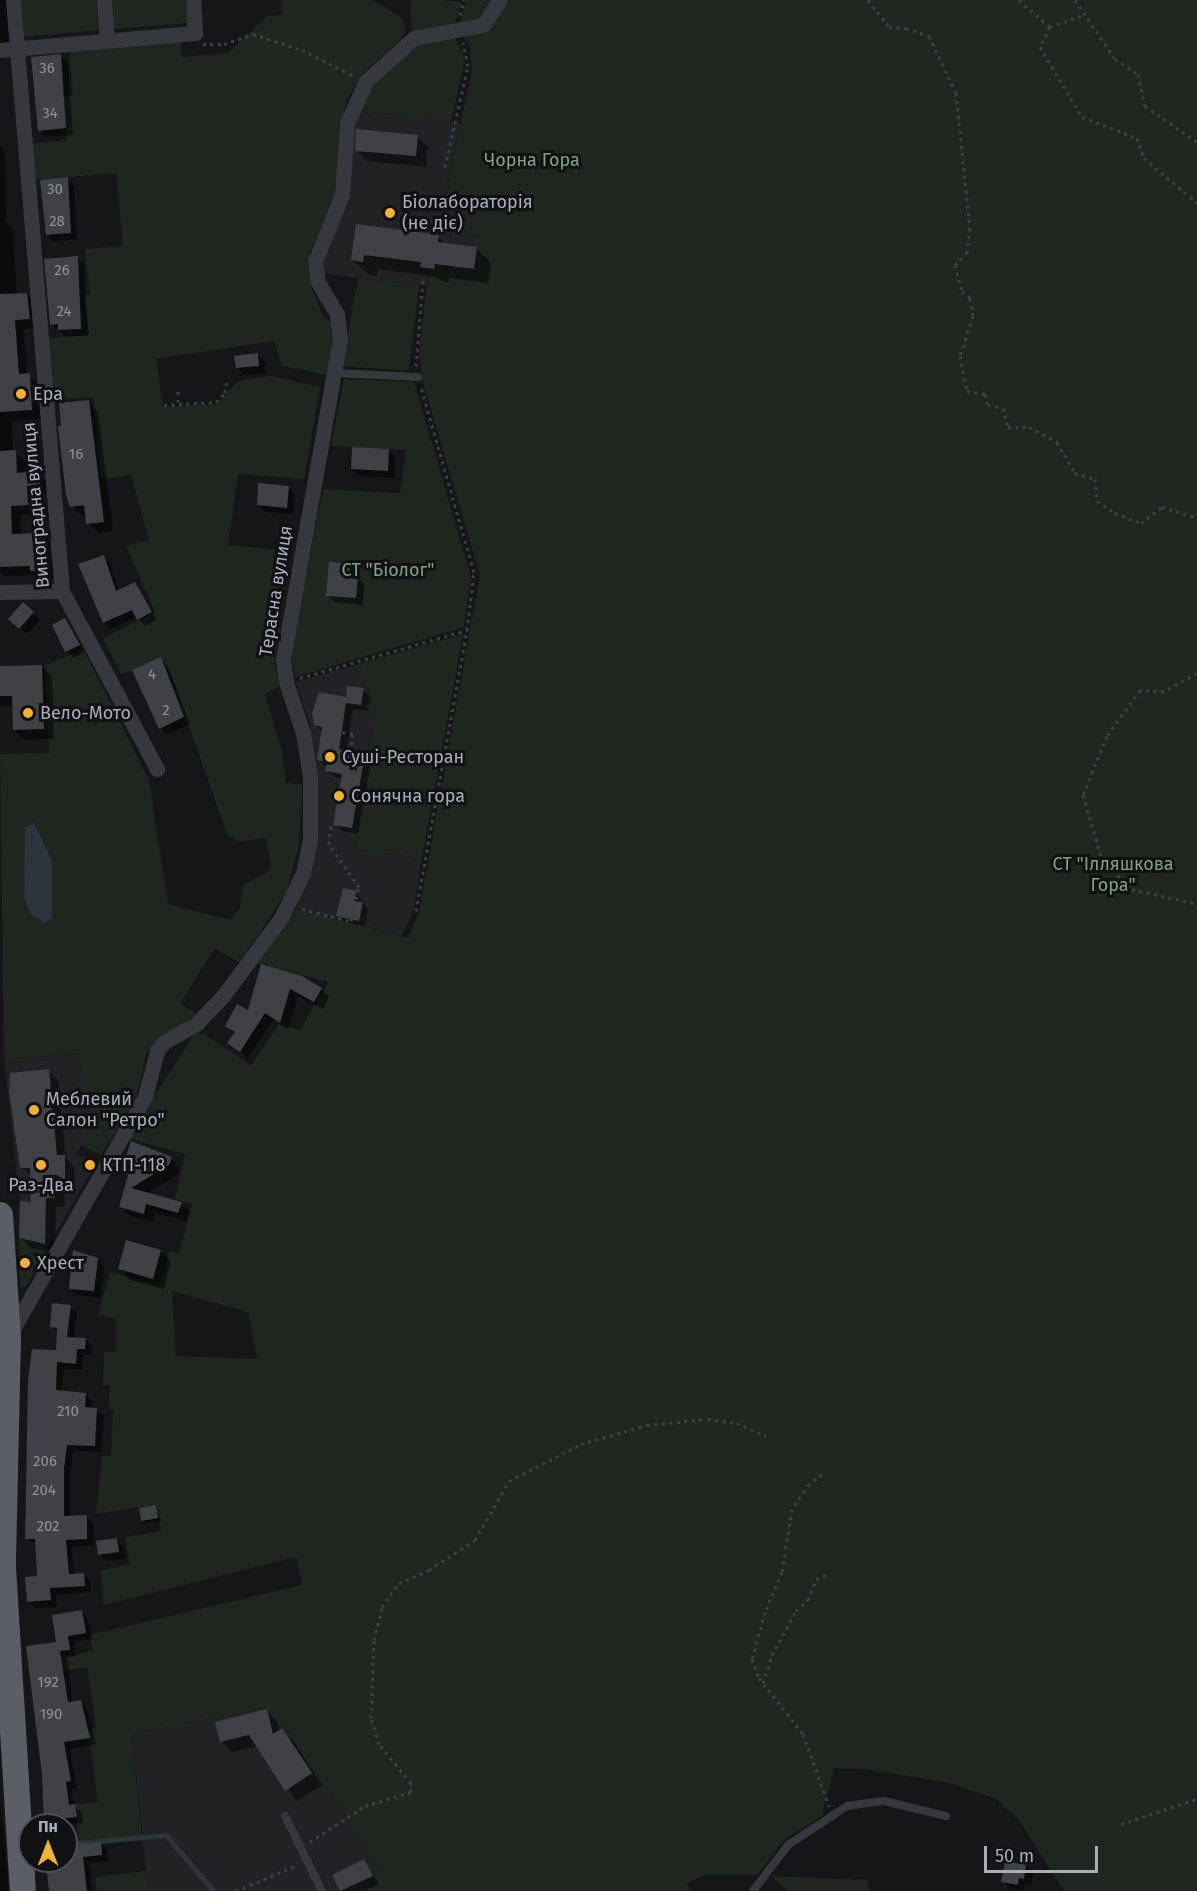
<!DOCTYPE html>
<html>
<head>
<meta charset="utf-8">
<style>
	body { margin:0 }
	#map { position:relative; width:1197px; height:1891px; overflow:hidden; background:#161618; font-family:"Fira Sans",sans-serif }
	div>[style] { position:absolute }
	.built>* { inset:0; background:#222225 }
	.green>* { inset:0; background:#1e261f }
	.water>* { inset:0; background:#2c353c }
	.shadow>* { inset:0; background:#0007 }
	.stream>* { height:4.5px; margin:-2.25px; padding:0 2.25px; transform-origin:2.25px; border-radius:2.25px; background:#2c353c }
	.building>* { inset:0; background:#404145 }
	.path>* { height:3px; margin-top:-1.5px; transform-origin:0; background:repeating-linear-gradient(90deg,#3d3f44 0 3px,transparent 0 7.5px) }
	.service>* { height:8px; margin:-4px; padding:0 4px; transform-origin:4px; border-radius:4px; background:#37383d }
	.minor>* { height:15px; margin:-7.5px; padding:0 7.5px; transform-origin:7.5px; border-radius:7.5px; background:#37383d }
	.trunk>* { height:26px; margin:-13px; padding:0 13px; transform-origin:13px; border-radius:13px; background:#5b5e65 }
	.dots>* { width:16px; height:16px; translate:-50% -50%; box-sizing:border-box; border:3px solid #111113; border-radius:50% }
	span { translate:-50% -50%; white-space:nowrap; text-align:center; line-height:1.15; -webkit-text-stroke:6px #111113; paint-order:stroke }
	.number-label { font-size:15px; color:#8e929b }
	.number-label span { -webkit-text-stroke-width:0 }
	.park-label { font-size:18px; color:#7fa381 }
	.poi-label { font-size:18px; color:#a8adb8 }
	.left { translate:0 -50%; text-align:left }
	.street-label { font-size:18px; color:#a8adb8 }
	.north { position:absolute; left:18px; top:1813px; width:60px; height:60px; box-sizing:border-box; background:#111113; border:2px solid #4d4f55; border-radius:50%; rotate:0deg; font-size:16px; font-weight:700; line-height:24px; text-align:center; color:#a8adb8 }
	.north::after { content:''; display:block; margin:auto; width:21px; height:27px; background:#f2b134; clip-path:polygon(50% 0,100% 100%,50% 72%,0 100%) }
	.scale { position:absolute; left:984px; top:1846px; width:114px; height:27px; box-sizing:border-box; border:3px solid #a8adb8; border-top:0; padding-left:8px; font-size:18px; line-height:21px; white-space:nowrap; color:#a8adb8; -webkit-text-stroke:4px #111113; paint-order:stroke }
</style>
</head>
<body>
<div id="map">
	<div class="built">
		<div style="clip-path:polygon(355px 110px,460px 123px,438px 229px,481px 235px,475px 280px,428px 274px,426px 286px,318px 273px)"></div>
		<div style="clip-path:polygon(359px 664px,375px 709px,353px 834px,356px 850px,422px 858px,413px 911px,402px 936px,296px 909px,313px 861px,318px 810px,310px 724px,296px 682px)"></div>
		<div style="clip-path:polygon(80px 1053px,90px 1129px,76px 1155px,89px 1158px,83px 1169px,90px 1173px,49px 1245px,19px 1238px,20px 1201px,4px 1060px)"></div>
		<div style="clip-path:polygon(267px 1708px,285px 1725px,386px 1875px,353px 1891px,148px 1891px,132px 1734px)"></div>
	</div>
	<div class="green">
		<div style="clip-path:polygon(21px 0,97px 0,99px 30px,24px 37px)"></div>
		<div style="clip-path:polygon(112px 0,186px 0,188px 23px,114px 29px)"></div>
		<div style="clip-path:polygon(281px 0,372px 0,401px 17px,405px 30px,399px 42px,364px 72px,347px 99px,340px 132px,337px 192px,310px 252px,311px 286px,322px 314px,335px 328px,327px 375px,282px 366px,274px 341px,156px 359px,163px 407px,217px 404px,238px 381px,271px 376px,320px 387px,304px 479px,238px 474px,228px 545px,291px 551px,275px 660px,279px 687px,265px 694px,282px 751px,286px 783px,302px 784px,299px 845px,287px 890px,258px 936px,239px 962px,215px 948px,180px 1003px,196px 1014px,147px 1052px,135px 1103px,101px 1155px,81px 1145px,90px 1129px,79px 1053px,4px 1060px,4px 1054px,0 754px,49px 753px,45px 665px,84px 650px,149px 780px,168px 904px,230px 920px,240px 908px,243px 885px,268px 872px,271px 865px,265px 837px,240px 842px,227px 834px,190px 729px,173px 692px,177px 690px,161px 657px,121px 675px,103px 638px,155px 612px,126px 546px,149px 540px,131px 475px,101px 479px,93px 397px,53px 400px,48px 338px,89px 335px,85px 295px,90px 294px,85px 249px,123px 246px,116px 173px,35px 180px,33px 143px,68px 140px,63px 97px,73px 96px,69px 50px,180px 40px,182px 57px,228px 53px,267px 16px,282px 15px)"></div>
		<div style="clip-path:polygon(440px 0,462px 2px,455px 24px,412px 33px,410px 0)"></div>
		<div style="clip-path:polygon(466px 0,496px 0,483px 19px,459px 25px)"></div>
		<div style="clip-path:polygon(evenodd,503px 0,1197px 0,1197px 1891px,1064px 1891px,1019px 1820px,996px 1799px,950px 1783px,864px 1769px,834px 1768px,822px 1816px,785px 1839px,757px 1875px,704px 1875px,687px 1884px,691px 1891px,353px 1891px,385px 1874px,285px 1725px,266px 1708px,132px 1734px,142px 1837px,79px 1844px,75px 1804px,98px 1802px,88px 1730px,96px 1728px,87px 1667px,63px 1671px,61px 1657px,93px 1651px,89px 1635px,302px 1585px,296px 1557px,104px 1605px,100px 1571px,130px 1564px,125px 1537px,161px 1531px,156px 1505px,96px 1514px,102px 1456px,111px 1456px,113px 1409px,109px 1409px,110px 1385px,103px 1385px,104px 1352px,116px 1352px,116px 1319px,98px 1314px,110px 1272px,160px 1286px,170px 1251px,179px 1253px,192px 1204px,175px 1199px,185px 1154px,128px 1138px,195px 1033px,204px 1034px,251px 1065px,279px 1024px,300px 1030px,328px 982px,257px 963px,296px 909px,408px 938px,419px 912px,480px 575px,422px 379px,419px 351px,428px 274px,475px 279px,481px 235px,438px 229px,472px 70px,470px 46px,463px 36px,503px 0,172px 1291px,248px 1312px,257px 1359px,176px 1356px,172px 1291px)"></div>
		<div style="clip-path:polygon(455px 36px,465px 60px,451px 122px,355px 110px,368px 86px,412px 44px)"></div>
		<div style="clip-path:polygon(358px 278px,419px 285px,409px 371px,342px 366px)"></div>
		<div style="clip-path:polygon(344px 379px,414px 382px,471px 577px,464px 627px,295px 677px,291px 652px,323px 489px,400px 493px,406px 450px,331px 446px)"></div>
		<div style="clip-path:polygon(463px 634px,422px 858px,356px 850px,353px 834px,375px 709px,359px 664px)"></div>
		<div style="clip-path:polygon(19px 1238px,49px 1245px,25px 1288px,20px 1287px)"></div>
		<div style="clip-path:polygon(146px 1871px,148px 1891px,97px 1891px,95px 1877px)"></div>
		<div style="clip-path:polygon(771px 1876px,868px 1880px,869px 1891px,788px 1891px)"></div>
	</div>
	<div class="water">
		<div style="clip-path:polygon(34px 823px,52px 861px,52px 918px,45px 923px,31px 915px,24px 897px,25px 827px)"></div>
	</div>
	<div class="shadow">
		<div style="clip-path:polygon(0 0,11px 0,16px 48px,0 50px)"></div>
		<div style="clip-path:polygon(61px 56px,68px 63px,73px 135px,46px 137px,39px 130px)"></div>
		<div style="clip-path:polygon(417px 137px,428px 147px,426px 167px,367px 161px,356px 150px)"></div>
		<div style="clip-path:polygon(0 146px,5px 151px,6px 222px,13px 229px,17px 295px,27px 294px,36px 304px,38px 328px,24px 329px,27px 375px,38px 384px,41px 419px,12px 421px,13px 452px,25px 461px,26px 474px,38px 472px,47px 482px,48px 493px,35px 495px,36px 514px,20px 515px,21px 535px,40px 535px,50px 544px,53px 579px,41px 579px,36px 575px,4px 576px,0 571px)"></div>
		<div style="clip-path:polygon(67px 179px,74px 186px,77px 239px,54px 242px,47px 235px)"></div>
		<div style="clip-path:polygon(357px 226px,438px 237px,446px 244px,476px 248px,491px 263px,488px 283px,449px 278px,448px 283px,431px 276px,378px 269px,377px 276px,368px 274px,353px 260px)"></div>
		<div style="clip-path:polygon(77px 257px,84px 264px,88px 335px,66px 337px,51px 324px)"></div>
		<div style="clip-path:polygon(258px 355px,265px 362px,266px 373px,244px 375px,237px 368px)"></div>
		<div style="clip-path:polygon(89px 402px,98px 412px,113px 531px,98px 533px,88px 523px,87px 515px,82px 516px,72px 506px)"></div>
		<div style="clip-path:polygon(388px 451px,396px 458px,394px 478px,359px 476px,352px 469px)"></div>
		<div style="clip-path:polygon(288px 487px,295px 494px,293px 514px,265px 512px,258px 504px)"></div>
		<div style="clip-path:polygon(103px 557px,110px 563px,119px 591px,135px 584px,157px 619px,145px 626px,137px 617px,111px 629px,104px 622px)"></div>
		<div style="clip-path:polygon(350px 566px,364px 584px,363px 605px,335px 602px,328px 595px)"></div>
		<div style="clip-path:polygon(23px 604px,40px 620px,27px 634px,10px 619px)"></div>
		<div style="clip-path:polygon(65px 620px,85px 652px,74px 658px,67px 651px)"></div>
		<div style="clip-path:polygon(161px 659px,168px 666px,190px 724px,167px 735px,160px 728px)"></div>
		<div style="clip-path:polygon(42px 666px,52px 677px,54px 739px,24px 740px,14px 729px,13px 706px,0 706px,0 668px)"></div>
		<div style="clip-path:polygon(363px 690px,370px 697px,368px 711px,353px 709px,346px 752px,364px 756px,371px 763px,358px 834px,342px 831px,335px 824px,343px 779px,334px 777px,319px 759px,323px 732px,316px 725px,315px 702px,347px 698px)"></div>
		<div style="clip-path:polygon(356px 892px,368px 910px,365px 926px,344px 921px,338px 915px)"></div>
		<div style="clip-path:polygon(262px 966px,321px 989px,329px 997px,323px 1009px,298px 996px,288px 1029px,273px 1020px,248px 1058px,229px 1043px,235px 1034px,226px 1025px,248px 1012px)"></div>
		<div style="clip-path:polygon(48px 1070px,58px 1080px,66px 1158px,74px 1167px,75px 1188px,64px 1182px,65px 1207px,56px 1207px,54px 1253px,31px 1248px,21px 1238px,32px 1203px,32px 1177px,22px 1167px)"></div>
		<div style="clip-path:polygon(171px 1158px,180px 1168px,178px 1174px,146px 1194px,181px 1203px,190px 1212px,187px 1221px,155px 1213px,153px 1222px,130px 1216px,121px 1207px,129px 1178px,123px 1172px)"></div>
		<div style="clip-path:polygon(161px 1251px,171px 1262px,164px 1289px,130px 1280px,119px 1269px)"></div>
		<div style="clip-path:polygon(97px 1259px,104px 1266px,101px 1298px,77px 1295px,70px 1288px)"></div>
		<div style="clip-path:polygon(70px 1306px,77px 1313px,74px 1338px,85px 1339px,92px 1346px,91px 1355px,83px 1355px,82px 1370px,64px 1369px,62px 1392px,86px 1394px,92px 1401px,92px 1409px,104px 1416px,101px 1452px,73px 1451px,70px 1476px,70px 1517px,86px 1517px,93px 1523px,94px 1545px,72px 1547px,74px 1575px,83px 1574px,90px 1581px,91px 1592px,56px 1595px,57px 1607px,35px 1608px,29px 1601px,39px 1577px,37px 1545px,26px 1538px,25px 1508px,33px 1350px,57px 1352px,58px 1334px,51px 1326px)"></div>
		<div style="clip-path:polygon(156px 1506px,161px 1521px,146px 1523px,143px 1520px)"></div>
		<div style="clip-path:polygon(117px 1540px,124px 1547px,126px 1559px,106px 1561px,99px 1554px)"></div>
		<div style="clip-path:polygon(82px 1612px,88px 1619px,92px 1639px,74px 1642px,76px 1656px,67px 1657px,73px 1703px,81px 1702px,88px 1709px,96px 1744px,70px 1749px,77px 1788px,72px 1789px,74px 1806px,82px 1813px,83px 1823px,47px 1825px,58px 1643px)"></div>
		<div style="clip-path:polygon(266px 1711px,277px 1721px,280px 1731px,293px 1740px,322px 1785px,297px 1801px,258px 1746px,232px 1752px,221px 1741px)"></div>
		<div style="clip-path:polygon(0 1797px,9px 1891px,0 1891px)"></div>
		<div style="clip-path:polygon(100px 1843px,107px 1850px,108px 1861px,89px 1863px,92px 1891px,50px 1891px,49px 1861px,66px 1861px,66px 1847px)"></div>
		<div style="clip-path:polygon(364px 1861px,379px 1884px,364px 1891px,342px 1891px,334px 1876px)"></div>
		<div style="clip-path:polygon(1026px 1866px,1033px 1873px,1031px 1885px,1026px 1884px,1025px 1891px,1010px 1888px,1002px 1881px)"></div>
	</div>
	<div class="stream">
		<div style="left:66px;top:1844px;width:100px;rotate:-5.1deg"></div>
		<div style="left:166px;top:1835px;width:74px;rotate:49.4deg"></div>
	</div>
	<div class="building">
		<div style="clip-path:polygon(61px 54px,66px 128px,38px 131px,31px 57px)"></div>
		<div style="clip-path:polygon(356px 129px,418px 135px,416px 156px,355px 151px)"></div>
		<div style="clip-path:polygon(68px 177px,71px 233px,46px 235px,40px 180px)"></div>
		<div style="clip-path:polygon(356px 224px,439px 235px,438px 242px,477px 247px,474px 269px,435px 264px,434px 269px,420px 267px,421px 262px,364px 255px,363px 262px,351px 260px)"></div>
		<div style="clip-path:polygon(78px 256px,81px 329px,58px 330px,58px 324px,50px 325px,44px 259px)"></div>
		<div style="clip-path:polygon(27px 293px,30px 319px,15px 320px,19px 374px,30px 373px,32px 410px,0 412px,0 294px)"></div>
		<div style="clip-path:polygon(258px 353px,259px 366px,236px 368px,234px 356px)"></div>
		<div style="clip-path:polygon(89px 400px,104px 522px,86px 524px,84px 505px,70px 507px,66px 495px,58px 426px,61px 426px,59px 403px)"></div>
		<div style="clip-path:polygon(352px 447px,389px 449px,388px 471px,351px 469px)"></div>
		<div style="clip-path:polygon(16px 450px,17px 473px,38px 471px,40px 484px,27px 486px,28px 505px,11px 506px,12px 534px,41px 533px,45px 570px,30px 571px,30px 566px,0 567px,0 451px)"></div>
		<div style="clip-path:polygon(258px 483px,289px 486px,287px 508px,257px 505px)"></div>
		<div style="clip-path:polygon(104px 555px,116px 591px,135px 582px,152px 612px,137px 620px,132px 610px,103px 623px,78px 564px)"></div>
		<div style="clip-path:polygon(329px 562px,351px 564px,350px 574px,358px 575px,356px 598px,326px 596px)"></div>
		<div style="clip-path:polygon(23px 602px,34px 612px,19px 629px,8px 619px)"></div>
		<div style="clip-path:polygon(65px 618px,80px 645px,65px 652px,52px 625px)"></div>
		<div style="clip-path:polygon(161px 657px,184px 717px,159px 729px,132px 670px)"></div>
		<div style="clip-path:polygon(42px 665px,44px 729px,13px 730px,12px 696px,0 696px,0 666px)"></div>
		<div style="clip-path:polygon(347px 686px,364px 688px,361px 705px,346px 703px,339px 749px,365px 754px,352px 828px,333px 825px,342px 774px,325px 771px,327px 762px,317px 760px,322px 727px,314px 725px,312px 713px,319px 692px,346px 697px)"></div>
		<div style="clip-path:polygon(343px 888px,357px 891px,354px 901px,363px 902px,359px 921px,336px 916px)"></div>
		<div style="clip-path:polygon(261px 964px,302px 976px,322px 988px,314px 1002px,290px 989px,280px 1023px,265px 1013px,240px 1052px,227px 1043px,235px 1032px,225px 1026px,237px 1004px,248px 1010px)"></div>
		<div style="clip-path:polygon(49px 1069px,57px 1155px,65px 1155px,65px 1180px,55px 1174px,55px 1198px,46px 1198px,45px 1244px,19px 1238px,20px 1201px,31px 1202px,30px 1168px,20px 1168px,9px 1091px,10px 1073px)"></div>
		<div style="clip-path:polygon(131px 1141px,172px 1157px,169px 1165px,131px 1188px,182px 1202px,178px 1213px,146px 1204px,144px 1214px,119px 1207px,128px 1175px,121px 1173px)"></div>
		<div style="clip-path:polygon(126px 1240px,161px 1250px,153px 1279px,118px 1269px)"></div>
		<div style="clip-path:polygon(73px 1250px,98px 1258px,94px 1291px,69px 1289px)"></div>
		<div style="clip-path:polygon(52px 1303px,71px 1305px,67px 1337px,86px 1338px,85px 1349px,77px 1349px,76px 1364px,57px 1362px,56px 1390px,86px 1393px,85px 1407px,97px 1408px,95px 1446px,67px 1445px,64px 1469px,64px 1516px,87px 1515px,87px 1539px,66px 1540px,69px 1574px,84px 1573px,85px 1586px,50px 1588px,51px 1600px,27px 1602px,25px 1577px,37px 1576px,35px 1539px,25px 1539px,28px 1381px,32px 1349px,56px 1350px,57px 1328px,50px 1327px)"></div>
		<div style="clip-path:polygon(156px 1505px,158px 1518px,141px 1521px,139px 1508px)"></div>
		<div style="clip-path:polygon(117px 1538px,119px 1552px,98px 1555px,96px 1541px)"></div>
		<div style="clip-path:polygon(82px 1610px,86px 1633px,68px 1636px,70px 1650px,60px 1651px,68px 1702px,81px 1700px,90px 1738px,64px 1742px,71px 1781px,66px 1782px,69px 1805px,75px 1804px,77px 1817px,57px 1819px,58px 1825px,44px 1825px,42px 1775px,26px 1646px,56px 1642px,52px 1615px)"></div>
		<div style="clip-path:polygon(267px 1709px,273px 1734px,282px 1728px,312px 1773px,285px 1791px,249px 1735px,220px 1742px,215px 1722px)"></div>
		<div style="clip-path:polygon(101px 1842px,102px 1855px,83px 1857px,87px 1891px,49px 1891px,46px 1861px,66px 1861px,66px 1846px)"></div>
		<div style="clip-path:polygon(364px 1859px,373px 1876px,340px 1891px,332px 1875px)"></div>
		<div style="clip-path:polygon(1005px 1861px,1026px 1865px,1024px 1879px,1019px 1878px,1018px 1885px,1001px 1882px)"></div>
	</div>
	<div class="path">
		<div style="left:868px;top:0;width:34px;rotate:52deg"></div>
		<div style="left:889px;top:27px;width:17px;rotate:3deg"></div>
		<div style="left:906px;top:28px;width:24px;rotate:19deg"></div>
		<div style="left:929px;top:36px;width:63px;rotate:64.7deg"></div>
		<div style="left:956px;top:93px;width:136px;rotate:84.1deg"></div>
		<div style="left:970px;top:228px;width:24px;rotate:97deg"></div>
		<div style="left:967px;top:252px;width:18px;rotate:133deg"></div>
		<div style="left:955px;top:265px;width:27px;rotate:75deg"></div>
		<div style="left:962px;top:291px;width:11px;rotate:41deg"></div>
		<div style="left:970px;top:298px;width:18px;rotate:81deg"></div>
		<div style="left:973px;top:316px;width:42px;rotate:108deg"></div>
		<div style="left:960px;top:356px;width:36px;rotate:79deg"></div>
		<div style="left:967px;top:391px;width:18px;rotate:9deg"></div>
		<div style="left:985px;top:394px;width:11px;rotate:75deg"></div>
		<div style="left:988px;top:405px;width:15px;rotate:11deg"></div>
		<div style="left:1003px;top:408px;width:20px;rotate:75deg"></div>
		<div style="left:1008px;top:427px;width:21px"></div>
		<div style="left:1029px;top:427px;width:32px;rotate:28deg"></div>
		<div style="left:1057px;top:442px;width:36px;rotate:60deg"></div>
		<div style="left:1075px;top:473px;width:21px;rotate:17deg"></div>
		<div style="left:1095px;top:479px;width:22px;rotate:85deg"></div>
		<div style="left:1097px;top:501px;width:22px;rotate:34deg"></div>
		<div style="left:1115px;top:513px;width:28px;rotate:21deg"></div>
		<div style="left:1141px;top:523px;width:26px;rotate:-37deg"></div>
		<div style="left:1162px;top:507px;width:37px;rotate:17deg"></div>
		<div style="left:1019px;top:0;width:41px;rotate:41.1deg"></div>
		<div style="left:1050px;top:27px;width:38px;rotate:-20deg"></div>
		<div style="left:1075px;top:0;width:71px;rotate:55.9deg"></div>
		<div style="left:1115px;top:59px;width:27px;rotate:33deg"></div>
		<div style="left:1138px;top:74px;width:33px;rotate:78deg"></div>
		<div style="left:1145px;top:106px;width:63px;rotate:34.7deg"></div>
		<div style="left:460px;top:15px;width:16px;rotate:-75deg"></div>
		<div style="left:1050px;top:27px;width:22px;rotate:117deg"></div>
		<div style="left:1040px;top:47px;width:82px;rotate:59deg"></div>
		<div style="left:1082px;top:117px;width:59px;rotate:20.9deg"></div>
		<div style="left:1137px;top:138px;width:21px;rotate:71deg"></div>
		<div style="left:1144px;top:158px;width:70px;rotate:40.3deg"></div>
		<div style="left:203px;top:44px;width:21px"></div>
		<div style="left:224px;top:44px;width:31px;rotate:-19deg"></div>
		<div style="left:253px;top:34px;width:52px;rotate:18.1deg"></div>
		<div style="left:302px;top:50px;width:56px;rotate:26.6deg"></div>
		<div style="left:445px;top:167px;width:104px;rotate:-77.2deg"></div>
		<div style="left:468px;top:66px;width:24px;rotate:-102deg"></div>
		<div style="left:416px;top:366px;width:86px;rotate:-85.3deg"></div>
		<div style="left:178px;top:402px;width:13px;rotate:-90deg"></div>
		<div style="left:164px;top:405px;width:52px;rotate:-3.3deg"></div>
		<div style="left:216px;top:402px;width:13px;rotate:-45deg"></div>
		<div style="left:225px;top:393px;width:14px;rotate:-82deg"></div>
		<div style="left:1197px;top:673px;width:38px;rotate:151deg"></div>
		<div style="left:1164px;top:691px;width:24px;rotate:-178deg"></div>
		<div style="left:1140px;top:690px;width:57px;rotate:125.7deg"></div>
		<div style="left:1107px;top:736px;width:64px;rotate:112.1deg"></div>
		<div style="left:1083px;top:795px;width:67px;rotate:73.5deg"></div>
		<div style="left:1102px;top:859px;width:42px;rotate:45deg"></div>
		<div style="left:1132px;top:889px;width:67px;rotate:13deg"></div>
		<div style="left:300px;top:678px;width:174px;rotate:-16deg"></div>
		<div style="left:467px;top:630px;width:58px;rotate:-83.1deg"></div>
		<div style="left:474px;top:572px;width:192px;rotate:-106deg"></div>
		<div style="left:335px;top:731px;width:18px;rotate:9deg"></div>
		<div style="left:353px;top:734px;width:17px;rotate:100deg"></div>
		<div style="left:302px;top:909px;width:50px;rotate:13.8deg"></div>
		<div style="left:351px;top:921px;width:35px;rotate:-77deg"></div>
		<div style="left:359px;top:887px;width:52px;rotate:-124.9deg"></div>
		<div style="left:329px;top:844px;width:20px;rotate:-84deg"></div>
		<div style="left:416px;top:911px;width:286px;rotate:-79.7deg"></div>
		<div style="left:822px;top:1474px;width:16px;rotate:142deg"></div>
		<div style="left:809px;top:1484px;width:30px;rotate:124deg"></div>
		<div style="left:792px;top:1509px;width:64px;rotate:99deg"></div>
		<div style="left:782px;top:1572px;width:43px;rotate:113deg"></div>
		<div style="left:765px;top:1612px;width:49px;rotate:105.5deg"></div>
		<div style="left:752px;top:1659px;width:20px;rotate:70deg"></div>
		<div style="left:759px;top:1678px;width:71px;rotate:51.8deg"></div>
		<div style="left:803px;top:1734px;width:77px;rotate:70.1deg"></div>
		<div style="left:763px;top:1683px;width:29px;rotate:-72deg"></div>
		<div style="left:772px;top:1655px;width:50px;rotate:-61.4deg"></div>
		<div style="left:796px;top:1611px;width:16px;rotate:-43deg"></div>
		<div style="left:808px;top:1600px;width:22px;rotate:-69deg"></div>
		<div style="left:816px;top:1579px;width:14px;rotate:-21deg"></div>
		<div style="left:1121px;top:1824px;width:80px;rotate:-18.2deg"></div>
		<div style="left:310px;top:1842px;width:66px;rotate:-33.2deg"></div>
		<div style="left:365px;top:1806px;width:48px;rotate:-16.9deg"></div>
		<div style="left:411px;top:1792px;width:9px;rotate:-90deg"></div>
		<div style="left:411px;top:1783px;width:50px;rotate:-129.4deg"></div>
		<div style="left:379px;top:1744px;width:27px;rotate:-107deg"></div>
		<div style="left:371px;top:1718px;width:78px;rotate:-87.8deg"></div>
		<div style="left:374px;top:1640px;width:34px;rotate:-76deg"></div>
		<div style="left:382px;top:1607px;width:29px;rotate:-55deg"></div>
		<div style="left:399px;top:1583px;width:33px;rotate:-23deg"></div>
		<div style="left:429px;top:1570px;width:55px;rotate:-33.1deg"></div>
		<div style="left:475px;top:1540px;width:68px;rotate:-60deg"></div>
		<div style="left:509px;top:1481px;width:81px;rotate:-27.2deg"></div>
		<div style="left:581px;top:1444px;width:69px;rotate:-16.1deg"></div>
		<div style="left:647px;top:1425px;width:61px;rotate:-5.6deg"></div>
		<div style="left:708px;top:1419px;width:29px;rotate:8deg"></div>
		<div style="left:737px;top:1423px;width:32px;rotate:24deg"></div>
		<div style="left:236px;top:1891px;width:66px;rotate:-23.1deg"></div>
	</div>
	<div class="service">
		<div style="left:335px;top:373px;width:83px;rotate:2.8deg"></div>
		<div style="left:285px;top:1816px;width:84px;rotate:63.7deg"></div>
		<div style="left:753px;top:1891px;width:58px;rotate:-52.7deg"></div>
		<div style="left:788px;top:1845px;width:71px;rotate:-33.5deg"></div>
		<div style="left:847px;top:1806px;width:37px;rotate:-8deg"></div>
		<div style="left:884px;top:1801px;width:64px;rotate:13.6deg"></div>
	</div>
	<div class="minor">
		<div style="left:13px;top:0;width:593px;rotate:85.26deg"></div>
		<div style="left:62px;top:591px;width:202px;rotate:61.9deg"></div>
		<div style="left:104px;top:0;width:41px;rotate:85.8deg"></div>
		<div style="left:0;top:50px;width:196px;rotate:-5deg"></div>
		<div style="left:195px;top:33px;width:33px;rotate:-93deg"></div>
		<div style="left:0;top:592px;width:62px;rotate:-0.9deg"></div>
		<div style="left:9px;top:1336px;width:275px;rotate:-60.4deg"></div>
		<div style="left:145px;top:1097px;width:48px;rotate:-75.4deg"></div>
		<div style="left:157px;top:1051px;width:11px;rotate:-52deg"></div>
		<div style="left:164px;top:1042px;width:37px;rotate:-29deg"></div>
		<div style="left:196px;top:1024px;width:39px;rotate:-46deg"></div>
		<div style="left:223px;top:996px;width:97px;rotate:-53.4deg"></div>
		<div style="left:281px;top:918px;width:50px;rotate:-63.9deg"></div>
		<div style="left:303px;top:873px;width:35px;rotate:-78deg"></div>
		<div style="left:310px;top:839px;width:62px;rotate:-90deg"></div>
		<div style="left:310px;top:777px;width:45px;rotate:-99deg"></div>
		<div style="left:303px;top:733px;width:54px;rotate:-108.4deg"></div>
		<div style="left:286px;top:682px;width:23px;rotate:-97deg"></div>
		<div style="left:283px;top:659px;width:325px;rotate:-79.9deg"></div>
		<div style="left:340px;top:339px;width:25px;rotate:-97deg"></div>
		<div style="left:337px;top:314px;width:37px;rotate:-121deg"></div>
		<div style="left:318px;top:282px;width:21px;rotate:-98deg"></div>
		<div style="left:315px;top:261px;width:71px;rotate:-67.8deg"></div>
		<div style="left:342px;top:195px;width:72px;rotate:-86deg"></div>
		<div style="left:347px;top:123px;width:46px;rotate:-65.7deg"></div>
		<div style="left:366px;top:81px;width:64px;rotate:-41.9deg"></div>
		<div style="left:414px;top:38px;width:70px;rotate:-10.7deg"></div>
		<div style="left:483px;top:25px;width:30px;rotate:-56deg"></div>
	</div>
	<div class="trunk">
		<div style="left:0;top:1215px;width:123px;rotate:86.3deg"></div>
		<div style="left:8px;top:1338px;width:229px;rotate:91.3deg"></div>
		<div style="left:3px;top:1567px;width:325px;rotate:86.5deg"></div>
	</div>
	<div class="dots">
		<div style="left:390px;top:213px;background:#f2b134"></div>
		<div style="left:21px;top:394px;background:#f2b134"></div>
		<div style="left:28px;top:713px;background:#f2b134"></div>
		<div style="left:330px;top:757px;background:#f2b134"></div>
		<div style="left:339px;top:796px;background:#f2b134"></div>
		<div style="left:34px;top:1110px;background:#f2b134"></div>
		<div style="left:41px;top:1165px;background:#f2b134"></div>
		<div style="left:90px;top:1165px;background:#f2b134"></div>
		<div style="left:25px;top:1263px;background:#f2b134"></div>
	</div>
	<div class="number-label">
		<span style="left:47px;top:69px">36</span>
		<span style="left:50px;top:114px">34</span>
		<span style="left:55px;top:190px">30</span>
		<span style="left:57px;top:222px">28</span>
		<span style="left:62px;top:271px">26</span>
		<span style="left:64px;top:312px">24</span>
		<span style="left:76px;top:455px">16</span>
		<span style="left:152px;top:675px">4</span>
		<span style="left:166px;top:711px">2</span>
		<span style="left:68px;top:1412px">210</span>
		<span style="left:45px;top:1462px">206</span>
		<span style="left:44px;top:1491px">204</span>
		<span style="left:48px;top:1527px">202</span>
		<span style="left:48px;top:1683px">192</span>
		<span style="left:51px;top:1715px">190</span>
	</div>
	<div class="park-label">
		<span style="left:532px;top:160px">Чорна Гора</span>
		<span style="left:388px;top:570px">СТ "Біолог"</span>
		<span style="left:1113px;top:875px">СТ "Ілляшкова<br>Гора"</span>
	</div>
	<div class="poi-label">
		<span class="left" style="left:402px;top:213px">Біолабораторія<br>(не діє)</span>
		<span class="left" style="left:33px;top:394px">Ера</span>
		<span class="left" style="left:40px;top:713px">Вело-Мото</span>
		<span class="left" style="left:342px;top:757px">Суші-Ресторан</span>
		<span class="left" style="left:351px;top:796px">Сонячна гора</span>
		<span class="left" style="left:46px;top:1110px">Меблевий<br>Салон "Ретро"</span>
		<span class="left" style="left:102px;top:1165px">КТП-118</span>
		<span style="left:41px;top:1185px">Раз-Два</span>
		<span class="left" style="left:37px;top:1263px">Хрест</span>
	</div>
	<div class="street-label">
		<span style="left:36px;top:505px;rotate:-95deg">Виноградна вулиця</span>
		<span style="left:276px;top:591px;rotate:-81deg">Терасна вулиця</span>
	</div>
	<div class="north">Пн</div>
	<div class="scale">50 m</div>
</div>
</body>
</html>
